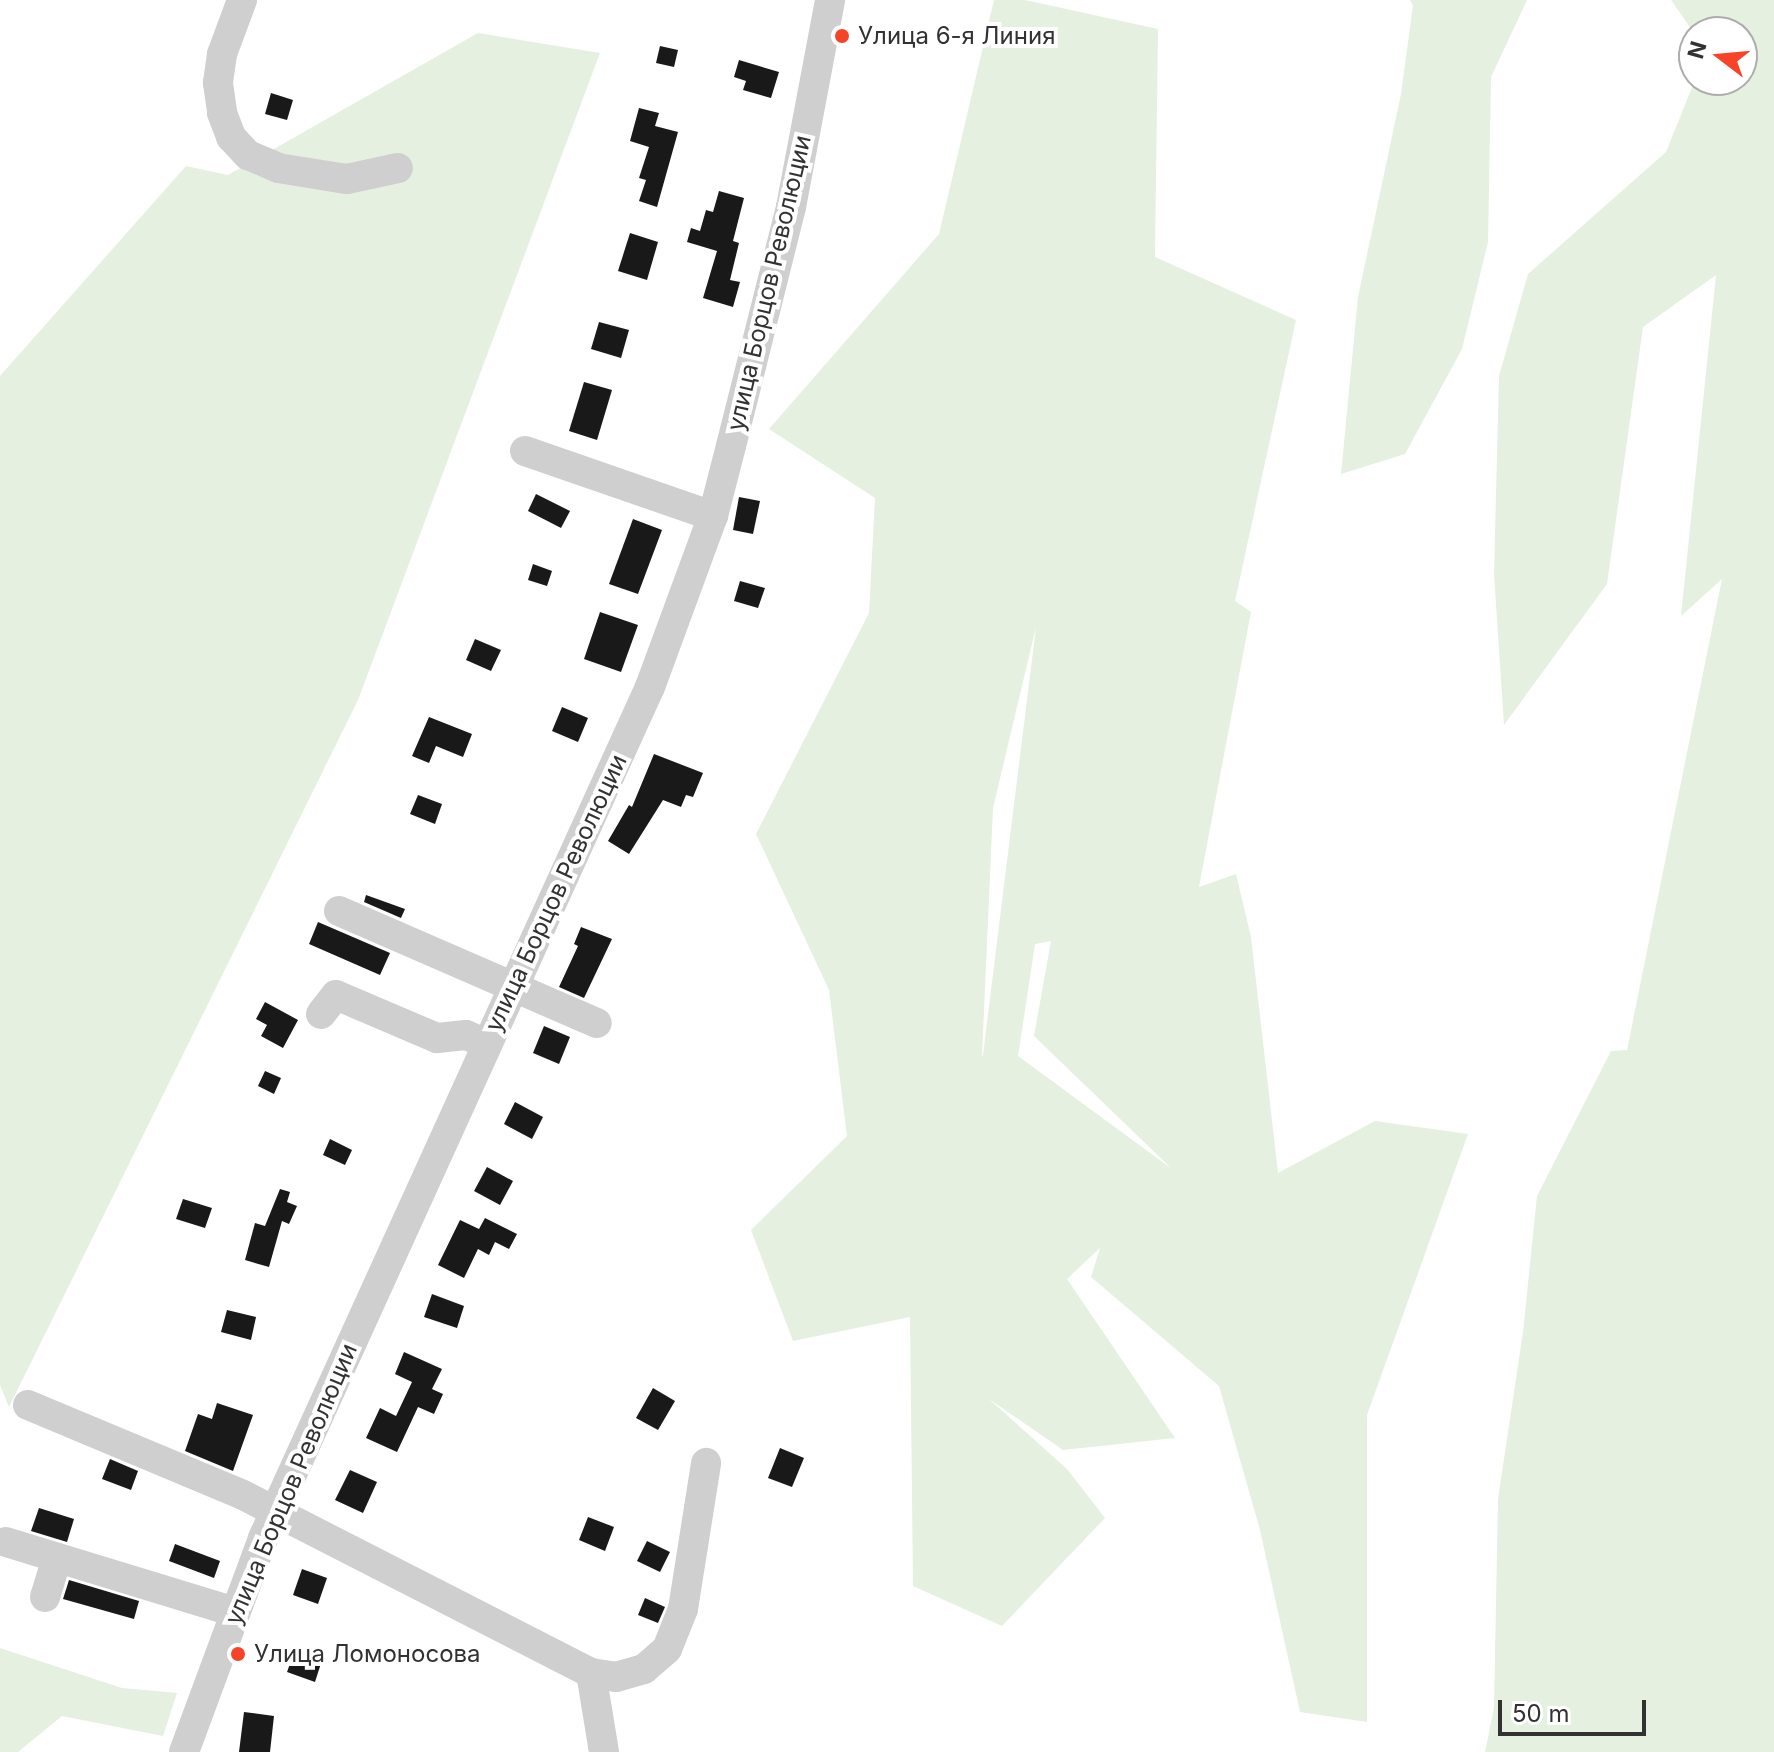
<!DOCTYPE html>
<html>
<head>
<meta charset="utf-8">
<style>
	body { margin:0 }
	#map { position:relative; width:1774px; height:1752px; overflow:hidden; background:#fff; font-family:Inter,sans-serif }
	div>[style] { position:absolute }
	.green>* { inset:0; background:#e5f0e0 }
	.building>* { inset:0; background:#191919 }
	.minor>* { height:30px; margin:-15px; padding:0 15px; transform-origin:15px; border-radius:15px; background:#cfcfcf }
	.dots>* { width:22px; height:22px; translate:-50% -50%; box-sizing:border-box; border:4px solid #fff; border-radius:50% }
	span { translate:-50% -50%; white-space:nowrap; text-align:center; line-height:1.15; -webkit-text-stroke:8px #fff; paint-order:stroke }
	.poi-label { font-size:24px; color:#323232 }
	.left { translate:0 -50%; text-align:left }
	.street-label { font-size:24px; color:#323232 }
	.north { position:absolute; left:1678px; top:16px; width:80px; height:80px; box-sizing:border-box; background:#fff; border:2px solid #adadad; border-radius:50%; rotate:286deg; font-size:22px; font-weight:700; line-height:32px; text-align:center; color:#323232 }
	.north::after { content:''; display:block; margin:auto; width:28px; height:36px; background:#f74327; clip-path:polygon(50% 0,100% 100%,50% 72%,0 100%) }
	.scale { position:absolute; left:1498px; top:1700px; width:148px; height:36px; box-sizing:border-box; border:4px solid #323232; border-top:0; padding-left:10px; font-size:24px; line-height:28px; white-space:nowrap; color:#323232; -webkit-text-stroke:6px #fff; paint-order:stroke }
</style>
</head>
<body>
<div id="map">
	<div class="green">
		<div style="clip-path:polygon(evenodd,994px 0,1025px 0,1158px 29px,1155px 257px,1296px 320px,1235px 601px,1251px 612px,1199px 887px,1236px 874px,1251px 937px,1278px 1173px,1375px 1121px,1468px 1134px,1367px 1415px,1367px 1722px,1300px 1712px,1260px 1530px,1219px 1386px,1091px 1277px,1100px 1248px,1067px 1279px,1175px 1438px,1063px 1450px,989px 1399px,1067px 1469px,1105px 1518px,1002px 1626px,913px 1586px,910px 1317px,793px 1341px,751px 1230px,847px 1136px,829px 990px,756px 834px,869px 613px,875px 498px,769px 429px,939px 234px,994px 0,1036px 627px,983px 1055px,982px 1056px,993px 808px,1036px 627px,994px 0,1051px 941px,1034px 1036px,1172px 1169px,1018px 1056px,1035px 944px,1051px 941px)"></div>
		<div style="clip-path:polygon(1410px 0,1527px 0,1491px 77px,1488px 242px,1462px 349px,1405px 454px,1341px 474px,1358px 297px,1401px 94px,1413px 5px)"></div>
		<div style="clip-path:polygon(1671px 0,1774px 0,1774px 1752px,1485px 1752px,1494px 1708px,1498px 1499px,1523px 1332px,1537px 1196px,1611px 1051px,1627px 1050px,1722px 579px,1681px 616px,1716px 275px,1643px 327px,1607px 584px,1504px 725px,1494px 574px,1499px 376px,1528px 274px,1666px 152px,1695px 80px,1742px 80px,1742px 32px,1694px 33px)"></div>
		<div style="clip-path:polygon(478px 33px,600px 53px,358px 700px,9px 1407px,0 1385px,0 376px,186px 166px,228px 175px)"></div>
		<div style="clip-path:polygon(0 1648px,122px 1688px,177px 1693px,163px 1736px,62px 1716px,18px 1752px,0 1752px)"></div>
	</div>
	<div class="building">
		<div style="clip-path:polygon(660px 46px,678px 50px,674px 67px,656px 63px)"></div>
		<div style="clip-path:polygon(739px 60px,779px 72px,771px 98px,743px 90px,746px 81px,734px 77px)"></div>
		<div style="clip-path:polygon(271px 93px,293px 100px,287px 120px,265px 114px)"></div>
		<div style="clip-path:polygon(639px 108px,659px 113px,655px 126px,678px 132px,657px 207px,639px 201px,646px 180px,639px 178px,649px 147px,630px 141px)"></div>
		<div style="clip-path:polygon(719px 191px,744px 198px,733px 241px,739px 243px,730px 280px,740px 282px,733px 307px,703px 298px,717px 251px,687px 242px,691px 228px,700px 231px,706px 210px,713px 212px)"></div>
		<div style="clip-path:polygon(630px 233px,658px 242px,647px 280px,618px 271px)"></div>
		<div style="clip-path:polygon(599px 322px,629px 330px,621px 358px,591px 349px)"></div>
		<div style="clip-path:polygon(584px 382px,612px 390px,597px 440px,569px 431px)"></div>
		<div style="clip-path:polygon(536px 494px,570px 511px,561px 528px,528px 511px)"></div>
		<div style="clip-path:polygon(739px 497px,760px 501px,753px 534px,733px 530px)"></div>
		<div style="clip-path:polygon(633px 519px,662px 530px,638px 594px,609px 584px)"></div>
		<div style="clip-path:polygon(533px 564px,552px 571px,547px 586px,528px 580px)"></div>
		<div style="clip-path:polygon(740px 581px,765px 588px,758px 608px,734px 601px)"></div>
		<div style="clip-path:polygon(600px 612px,638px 625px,621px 672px,584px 659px)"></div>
		<div style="clip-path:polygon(475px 639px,501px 650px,491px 671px,466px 660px)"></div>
		<div style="clip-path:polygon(562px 707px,588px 718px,578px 742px,552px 731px)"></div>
		<div style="clip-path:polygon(429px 717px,472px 734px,463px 757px,436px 746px,429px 763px,412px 756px)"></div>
		<div style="clip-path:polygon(654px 754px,703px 773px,693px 797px,686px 795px,681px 807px,663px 800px,629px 854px,608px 841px,629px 805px,632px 807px)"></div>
		<div style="clip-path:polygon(418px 795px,442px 804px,435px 824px,410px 814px)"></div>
		<div style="clip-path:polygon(366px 895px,405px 909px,401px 918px,364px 902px)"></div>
		<div style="clip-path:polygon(318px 922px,390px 953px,380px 975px,309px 944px)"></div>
		<div style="clip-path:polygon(581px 927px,612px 939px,584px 998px,559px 987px,578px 946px,574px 944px)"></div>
		<div style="clip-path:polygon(265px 1002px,298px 1020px,283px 1048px,261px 1036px,267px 1025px,256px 1019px)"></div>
		<div style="clip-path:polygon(544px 1026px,570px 1037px,559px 1064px,533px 1053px)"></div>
		<div style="clip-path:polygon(265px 1071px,281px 1078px,274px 1094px,258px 1086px)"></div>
		<div style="clip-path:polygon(515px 1102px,543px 1117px,532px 1139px,504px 1124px)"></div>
		<div style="clip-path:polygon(330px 1139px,352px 1150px,345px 1165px,323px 1155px)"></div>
		<div style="clip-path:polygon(487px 1167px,513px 1181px,500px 1205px,474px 1191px)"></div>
		<div style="clip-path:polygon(280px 1189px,290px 1192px,287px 1202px,297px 1206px,289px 1224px,282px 1221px,269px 1267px,245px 1260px,255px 1223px,265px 1226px)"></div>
		<div style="clip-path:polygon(183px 1199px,212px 1208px,205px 1228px,176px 1219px)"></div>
		<div style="clip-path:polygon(485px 1218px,517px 1234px,509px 1249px,495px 1242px,489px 1255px,478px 1249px,464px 1278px,438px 1265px,460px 1220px,479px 1229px)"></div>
		<div style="clip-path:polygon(432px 1294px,464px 1306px,457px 1328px,424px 1317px)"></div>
		<div style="clip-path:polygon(227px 1310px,256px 1317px,251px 1340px,221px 1332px)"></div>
		<div style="clip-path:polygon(404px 1352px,442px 1369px,432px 1389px,443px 1394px,434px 1414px,418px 1407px,397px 1452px,366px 1438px,380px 1408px,396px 1416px,412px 1382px,395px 1374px)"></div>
		<div style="clip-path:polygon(653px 1388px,675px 1401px,658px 1430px,636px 1418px)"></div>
		<div style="clip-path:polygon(217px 1403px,253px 1415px,233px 1471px,185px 1451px,198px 1414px,212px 1419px)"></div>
		<div style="clip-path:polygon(780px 1448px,804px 1458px,792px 1487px,768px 1478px)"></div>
		<div style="clip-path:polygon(110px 1459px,138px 1471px,131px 1490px,102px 1479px)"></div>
		<div style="clip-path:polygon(350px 1470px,377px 1482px,363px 1513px,335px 1500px)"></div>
		<div style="clip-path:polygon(39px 1508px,74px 1519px,67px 1542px,31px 1531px)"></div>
		<div style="clip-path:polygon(588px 1517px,614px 1527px,605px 1551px,579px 1540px)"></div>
		<div style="clip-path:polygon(647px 1541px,670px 1552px,660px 1572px,637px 1561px)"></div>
		<div style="clip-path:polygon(175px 1544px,220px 1561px,214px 1578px,169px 1561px)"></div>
		<div style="clip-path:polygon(302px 1569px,327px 1578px,318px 1604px,293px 1595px)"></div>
		<div style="clip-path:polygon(69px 1580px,139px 1601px,134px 1619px,63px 1599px)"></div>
		<div style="clip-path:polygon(645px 1598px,665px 1607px,658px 1623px,638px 1615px)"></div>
		<div style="clip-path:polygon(296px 1647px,323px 1657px,315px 1682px,287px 1672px)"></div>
		<div style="clip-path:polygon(244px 1712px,274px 1716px,270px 1752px,239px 1752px)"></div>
	</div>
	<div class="minor">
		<div style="left:242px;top:0;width:58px;rotate:110.3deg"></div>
		<div style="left:222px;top:54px;width:29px;rotate:98deg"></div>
		<div style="left:218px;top:83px;width:30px;rotate:82deg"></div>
		<div style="left:222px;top:113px;width:26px;rotate:69deg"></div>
		<div style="left:231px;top:137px;width:25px;rotate:47deg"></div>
		<div style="left:248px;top:155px;width:33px;rotate:23deg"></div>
		<div style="left:278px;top:168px;width:70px;rotate:9.1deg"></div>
		<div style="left:347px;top:179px;width:52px;rotate:-12.2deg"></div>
		<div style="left:525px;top:451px;width:199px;rotate:19.1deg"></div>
		<div style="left:339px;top:911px;width:281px;rotate:23.5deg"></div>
		<div style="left:321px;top:1014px;width:24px;rotate:-52deg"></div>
		<div style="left:336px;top:995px;width:110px;rotate:23.1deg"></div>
		<div style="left:437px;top:1038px;width:29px;rotate:-6deg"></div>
		<div style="left:466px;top:1035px;width:23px;rotate:23deg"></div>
		<div style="left:28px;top:1405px;width:233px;rotate:22.7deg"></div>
		<div style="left:243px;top:1495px;width:391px;rotate:27.1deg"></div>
		<div style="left:6px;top:1542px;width:239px;rotate:17deg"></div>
		<div style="left:45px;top:1597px;width:41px;rotate:-72.9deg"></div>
		<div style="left:184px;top:1752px;width:228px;rotate:-69.7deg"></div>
		<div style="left:263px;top:1538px;width:935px;rotate:-65.55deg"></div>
		<div style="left:650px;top:687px;width:182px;rotate:-69.8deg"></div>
		<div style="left:713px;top:516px;width:72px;rotate:-75.6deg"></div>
		<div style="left:731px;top:446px;width:246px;rotate:-75.9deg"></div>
		<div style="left:791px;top:207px;width:211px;rotate:-79.3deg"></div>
		<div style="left:604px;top:1752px;width:80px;rotate:-99.3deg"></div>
		<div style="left:591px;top:1673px;width:25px;rotate:9deg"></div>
		<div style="left:616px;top:1677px;width:29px;rotate:-16deg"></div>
		<div style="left:644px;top:1669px;width:30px;rotate:-41deg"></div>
		<div style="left:667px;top:1649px;width:43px;rotate:-68.2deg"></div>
		<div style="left:683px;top:1609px;width:148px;rotate:-81deg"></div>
	</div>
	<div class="dots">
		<div style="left:842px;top:36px;background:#f74327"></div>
		<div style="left:238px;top:1654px;background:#f74327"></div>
	</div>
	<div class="poi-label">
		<span class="left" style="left:858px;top:36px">Улица 6-я Линия</span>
		<span class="left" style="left:254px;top:1654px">Улица Ломоносова</span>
	</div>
	<div class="street-label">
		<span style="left:769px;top:283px;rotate:-77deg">улица Борцов Революции</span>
		<span style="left:556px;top:893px;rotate:-65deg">улица Борцов Революции</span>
		<span style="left:291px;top:1484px;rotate:-67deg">улица Борцов Революции</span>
	</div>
	<div class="north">N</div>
	<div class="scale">50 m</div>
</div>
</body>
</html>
